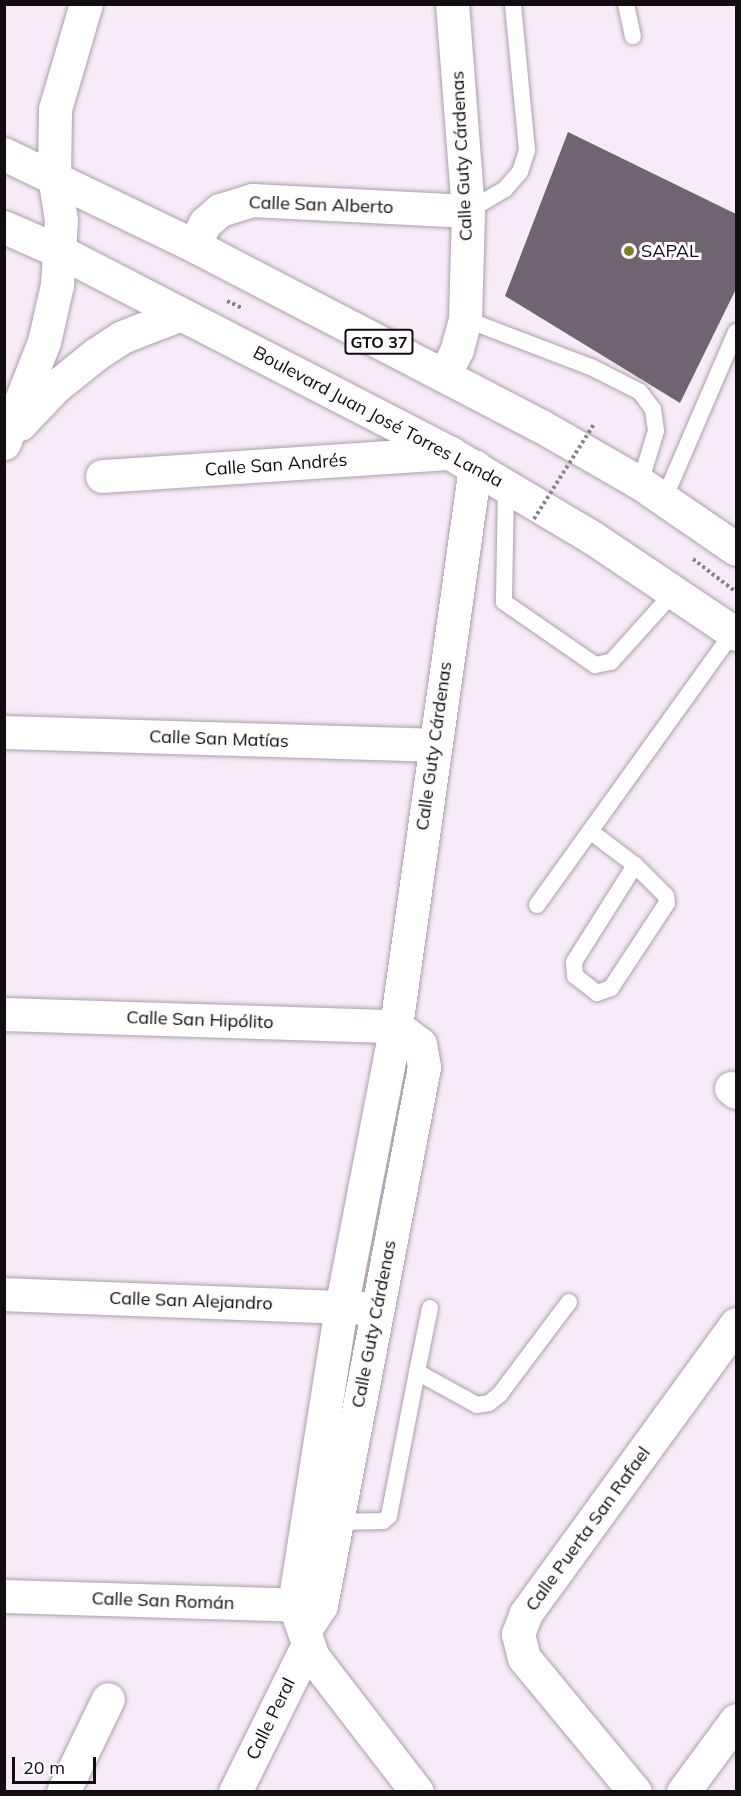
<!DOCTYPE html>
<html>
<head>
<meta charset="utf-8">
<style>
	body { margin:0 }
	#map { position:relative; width:741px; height:1796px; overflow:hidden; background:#f8ebf8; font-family:Mulish,sans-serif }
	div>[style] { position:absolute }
	.building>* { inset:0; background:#6f646f }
	.path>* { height:4px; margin-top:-2px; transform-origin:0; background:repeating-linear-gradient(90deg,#898089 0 3px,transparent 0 6px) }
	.roads { filter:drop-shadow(0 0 2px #ac9fab) drop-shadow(0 0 2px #ac9fab) }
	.service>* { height:16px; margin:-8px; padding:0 8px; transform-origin:8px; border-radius:8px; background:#fff }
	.minor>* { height:33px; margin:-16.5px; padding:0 16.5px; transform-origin:16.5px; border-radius:16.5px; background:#fff }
	.tertiary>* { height:33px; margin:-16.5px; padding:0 16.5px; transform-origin:16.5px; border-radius:16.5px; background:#fff }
	.primary>* { height:33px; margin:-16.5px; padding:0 16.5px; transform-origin:16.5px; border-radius:16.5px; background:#fff }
	.path-bridge>* { height:4px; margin-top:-2px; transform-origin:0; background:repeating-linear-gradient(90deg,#898089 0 3px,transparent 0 6px) }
	.dots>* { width:16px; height:16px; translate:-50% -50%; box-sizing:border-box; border:3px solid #fefcfe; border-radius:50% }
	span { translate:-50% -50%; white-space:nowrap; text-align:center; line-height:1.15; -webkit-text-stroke:6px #fefcfe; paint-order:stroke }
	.shield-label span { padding:2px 4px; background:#fefcfe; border:2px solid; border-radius:4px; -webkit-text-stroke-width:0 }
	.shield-label { font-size:16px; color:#110d11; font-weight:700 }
	.street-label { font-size:18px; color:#110d11 }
	.poi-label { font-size:18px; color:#110d11 }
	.left { translate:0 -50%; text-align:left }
	.frame { position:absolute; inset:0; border:6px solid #110d11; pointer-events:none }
	.scale { position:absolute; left:12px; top:1757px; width:84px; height:27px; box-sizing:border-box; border:3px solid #110d11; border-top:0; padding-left:8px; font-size:18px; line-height:21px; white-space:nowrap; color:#110d11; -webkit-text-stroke:4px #fefcfe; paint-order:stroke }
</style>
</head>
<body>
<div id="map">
	<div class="building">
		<div style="clip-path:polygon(568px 132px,736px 214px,736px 289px,680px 403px,505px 296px)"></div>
	</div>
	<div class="path">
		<div style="left:227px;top:301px;width:17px;rotate:25deg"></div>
		<div style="left:693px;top:559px;width:54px;rotate:37.5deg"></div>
	</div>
	<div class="roads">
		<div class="service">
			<div style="left:626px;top:4px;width:33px;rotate:78deg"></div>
			<div style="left:468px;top:211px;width:43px;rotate:-30.7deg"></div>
			<div style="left:505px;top:189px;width:23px;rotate:-49deg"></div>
			<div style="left:520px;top:172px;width:23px;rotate:-72deg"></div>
			<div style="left:527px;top:150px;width:147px;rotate:-95.5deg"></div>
			<div style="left:465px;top:319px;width:135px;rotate:20.9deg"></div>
			<div style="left:591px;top:367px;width:55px;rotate:27deg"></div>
			<div style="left:640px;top:392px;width:21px;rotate:53deg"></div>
			<div style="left:653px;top:409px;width:22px;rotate:82deg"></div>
			<div style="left:656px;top:431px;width:54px;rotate:107.1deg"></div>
			<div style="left:506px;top:485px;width:117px;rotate:91deg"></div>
			<div style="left:504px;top:602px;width:111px;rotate:34.7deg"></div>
			<div style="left:595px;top:665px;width:16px;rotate:-11deg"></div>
			<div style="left:611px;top:662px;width:94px;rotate:-48deg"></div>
			<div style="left:664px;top:499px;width:182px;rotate:-66.7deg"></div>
			<div style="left:590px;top:831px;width:56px;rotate:37.1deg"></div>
			<div style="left:635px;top:865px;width:44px;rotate:45deg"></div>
			<div style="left:666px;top:896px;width:7px;rotate:82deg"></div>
			<div style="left:667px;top:903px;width:102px;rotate:123.4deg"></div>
			<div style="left:611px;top:988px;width:15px;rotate:160deg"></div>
			<div style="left:597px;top:993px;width:28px;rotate:-142deg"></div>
			<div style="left:575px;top:976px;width:14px;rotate:-94deg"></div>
			<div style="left:574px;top:962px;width:115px;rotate:-57.8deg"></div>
			<div style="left:537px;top:905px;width:336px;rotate:-54.3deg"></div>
			<div style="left:430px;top:1308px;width:65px;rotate:101.5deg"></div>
			<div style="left:417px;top:1372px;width:68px;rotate:28.8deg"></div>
			<div style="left:477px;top:1405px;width:12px;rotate:-9deg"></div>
			<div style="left:489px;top:1403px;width:14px;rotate:-39deg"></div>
			<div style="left:500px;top:1394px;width:115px;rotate:-53.1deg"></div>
			<div style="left:336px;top:1522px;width:47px;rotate:-1.2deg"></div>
			<div style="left:383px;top:1521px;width:8px;rotate:-40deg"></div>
			<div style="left:389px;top:1516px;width:147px;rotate:-79deg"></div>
		</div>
		<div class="minor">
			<div style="left:193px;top:245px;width:25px;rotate:-61deg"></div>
			<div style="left:205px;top:223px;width:20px;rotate:-41deg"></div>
			<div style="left:220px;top:210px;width:34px;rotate:-17deg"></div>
			<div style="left:252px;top:200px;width:216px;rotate:2.9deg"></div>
			<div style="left:444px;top:375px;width:29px;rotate:-63deg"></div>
			<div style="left:457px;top:349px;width:31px;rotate:-75deg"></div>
			<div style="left:465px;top:319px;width:108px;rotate:-88.4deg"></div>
			<div style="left:468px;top:211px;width:208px;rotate:-94.4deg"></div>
			<div style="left:102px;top:476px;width:349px;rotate:-3.8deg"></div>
			<div style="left:4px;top:732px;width:429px;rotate:1.7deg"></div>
			<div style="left:4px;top:1014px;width:392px;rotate:1.8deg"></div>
			<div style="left:396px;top:1026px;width:30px;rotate:37deg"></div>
			<div style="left:420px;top:1044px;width:23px;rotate:80deg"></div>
			<div style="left:424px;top:1067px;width:548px;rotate:100.84deg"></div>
			<div style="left:321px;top:1605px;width:31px;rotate:123deg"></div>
			<div style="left:731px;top:1088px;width:6px;rotate:39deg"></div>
			<div style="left:4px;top:1294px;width:358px;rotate:2.2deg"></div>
			<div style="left:4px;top:1596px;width:311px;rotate:1.7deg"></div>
			<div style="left:63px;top:1792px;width:103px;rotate:-64.2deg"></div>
			<div style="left:235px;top:1792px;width:163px;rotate:-63.7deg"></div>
			<div style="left:417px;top:1792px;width:170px;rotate:-127.6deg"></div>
			<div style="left:313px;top:1657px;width:56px;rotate:-109.7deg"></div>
			<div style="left:294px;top:1604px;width:300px;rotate:-81deg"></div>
			<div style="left:341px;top:1308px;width:287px;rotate:-79deg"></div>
			<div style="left:396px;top:1026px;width:565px;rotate:-81.96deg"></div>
			<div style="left:635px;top:1792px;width:174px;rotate:-129.6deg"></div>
			<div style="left:524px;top:1658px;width:25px;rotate:-104deg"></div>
			<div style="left:518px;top:1634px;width:22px;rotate:-69deg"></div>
			<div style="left:526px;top:1613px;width:357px;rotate:-54deg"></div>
			<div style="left:683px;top:1792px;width:89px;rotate:-53.6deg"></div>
		</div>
		<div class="tertiary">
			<div style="left:54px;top:176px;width:67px;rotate:-89.1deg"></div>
			<div style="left:55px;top:109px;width:109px;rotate:-73.6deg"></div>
		</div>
		<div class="primary">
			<div style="left:4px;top:154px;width:210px;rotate:25.7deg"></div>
			<div style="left:193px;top:245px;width:392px;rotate:27.5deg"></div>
			<div style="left:541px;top:426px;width:114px;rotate:29.9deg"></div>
			<div style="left:640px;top:483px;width:116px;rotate:34.5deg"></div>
			<div style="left:4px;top:227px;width:62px;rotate:23.7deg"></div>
			<div style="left:61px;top:252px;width:438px;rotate:27.3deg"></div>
			<div style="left:450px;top:453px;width:166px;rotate:30.7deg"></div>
			<div style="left:593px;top:538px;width:172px;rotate:33.9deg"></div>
			<div style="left:20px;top:424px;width:51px;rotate:-46.6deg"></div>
			<div style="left:55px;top:387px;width:53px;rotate:-38.8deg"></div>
			<div style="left:96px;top:354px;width:31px;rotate:-33deg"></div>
			<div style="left:122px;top:337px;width:63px;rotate:-21.3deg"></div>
			<div style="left:4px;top:443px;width:109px;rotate:-68.4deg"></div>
			<div style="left:44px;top:342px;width:58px;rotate:-77.2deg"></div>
			<div style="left:57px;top:285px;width:65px;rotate:-86.5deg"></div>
			<div style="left:61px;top:220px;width:45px;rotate:-99deg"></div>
		</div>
	</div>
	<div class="path-bridge">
		<div style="left:534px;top:519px;width:112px;rotate:-57.7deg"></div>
	</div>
	<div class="dots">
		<div style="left:629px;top:251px;background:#807f27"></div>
	</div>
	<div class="shield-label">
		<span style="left:379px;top:342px">GTO 37</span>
	</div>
	<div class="street-label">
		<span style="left:462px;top:156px;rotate:-93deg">Calle Guty Cárdenas</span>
		<span style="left:321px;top:205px;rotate:2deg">Calle San Alberto</span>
		<span style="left:378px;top:417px;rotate:28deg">Boulevard Juan José Torres Landa</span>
		<span style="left:276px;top:465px;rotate:-4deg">Calle San Andrés</span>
		<span style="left:219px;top:739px;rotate:2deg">Calle San Matías</span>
		<span style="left:434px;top:746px;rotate:-82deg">Calle Guty Cárdenas</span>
		<span style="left:200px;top:1020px;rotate:2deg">Calle San Hipólito</span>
		<span style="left:191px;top:1301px;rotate:2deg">Calle San Alejandro</span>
		<span style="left:374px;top:1324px;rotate:-79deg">Calle Guty Cárdenas</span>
		<span style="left:588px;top:1529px;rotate:-54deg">Calle Puerta San Rafael</span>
		<span style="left:163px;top:1601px;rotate:2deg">Calle San Román</span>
		<span style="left:271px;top:1719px;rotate:-64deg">Calle Peral</span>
	</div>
	<div class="poi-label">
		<span class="left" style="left:641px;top:251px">SAPAL</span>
	</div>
	<div class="frame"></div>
	<div class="scale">20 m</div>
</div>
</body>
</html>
